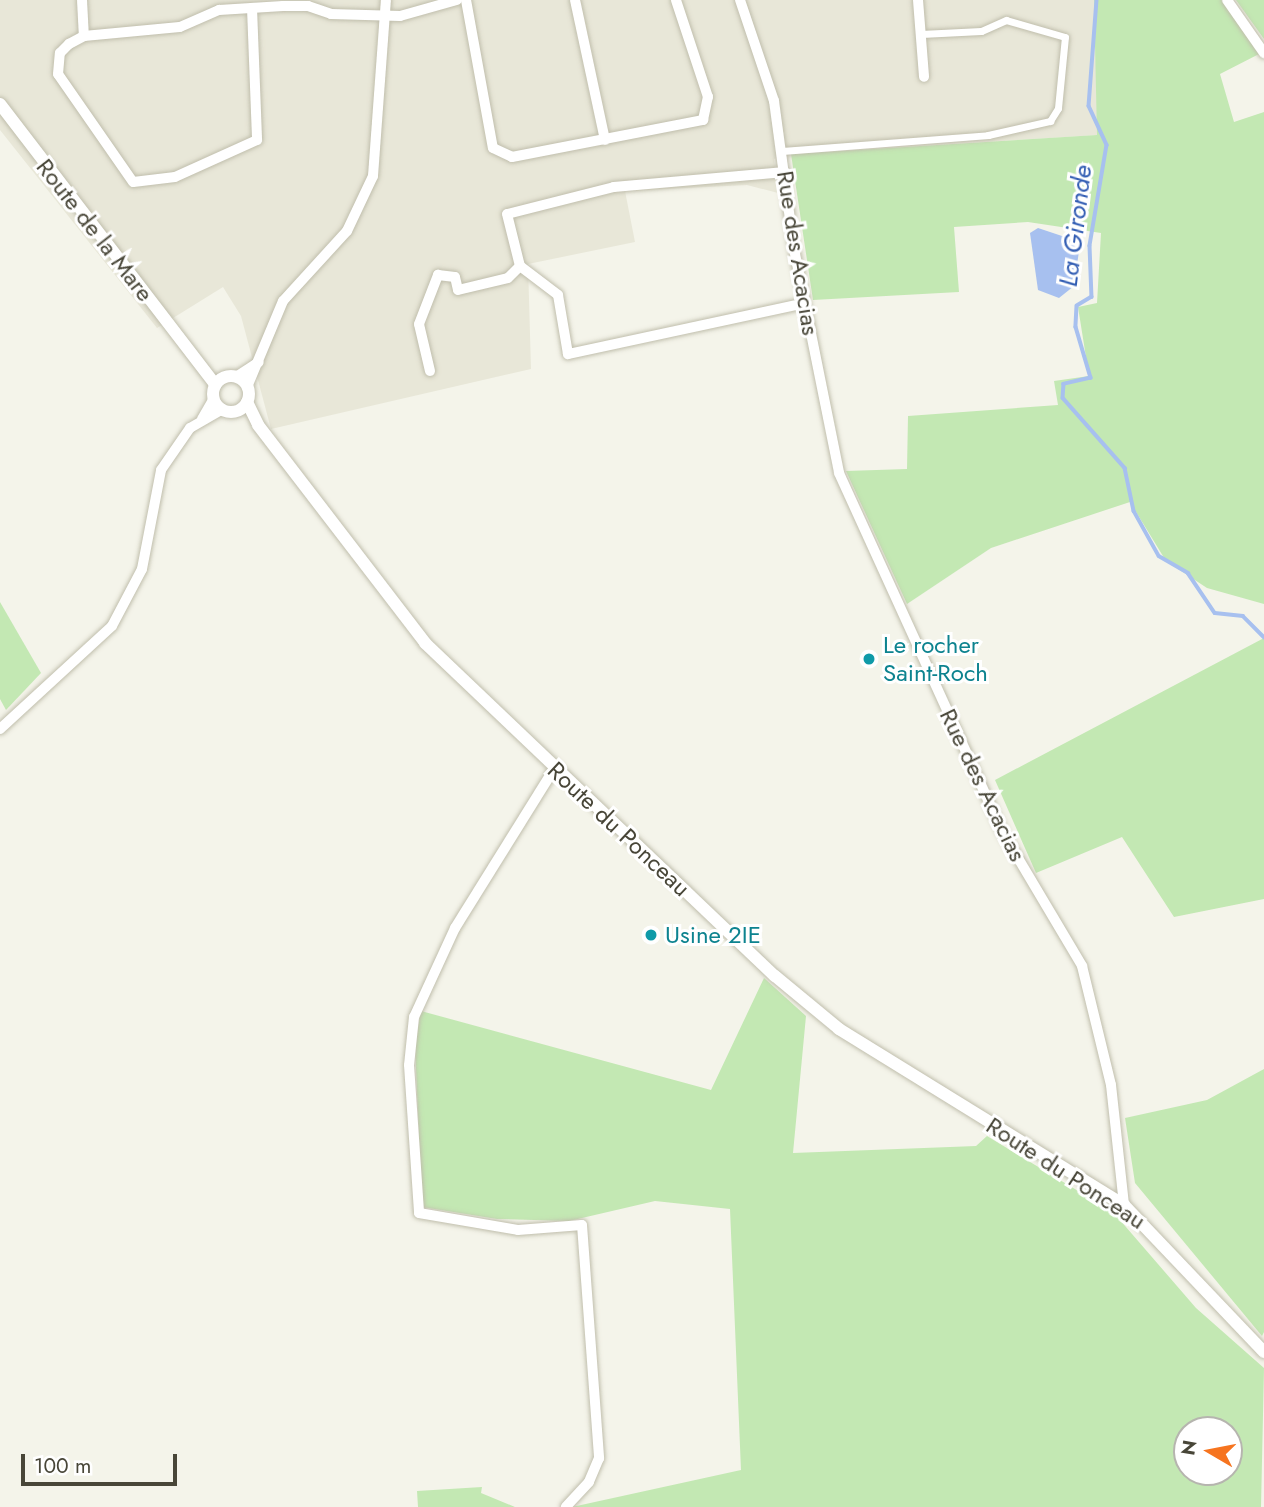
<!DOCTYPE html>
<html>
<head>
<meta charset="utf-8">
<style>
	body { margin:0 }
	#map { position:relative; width:1264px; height:1507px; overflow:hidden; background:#f4f4ea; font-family:Jost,sans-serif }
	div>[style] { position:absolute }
	.residential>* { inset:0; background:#e8e7d8 }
	.green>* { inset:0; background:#c3e8b3 }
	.water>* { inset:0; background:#a7c0ef }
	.stream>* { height:3.5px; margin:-1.75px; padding:0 1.75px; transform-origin:1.75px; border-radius:1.75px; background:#a7c0ef }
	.roads { filter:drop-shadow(0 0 2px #c0beac) drop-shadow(0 0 2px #c0beac) }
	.pedestrian>* { height:7px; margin:-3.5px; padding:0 3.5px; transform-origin:3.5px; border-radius:3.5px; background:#fff }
	.minor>* { height:10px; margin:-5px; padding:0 5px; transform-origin:5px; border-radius:5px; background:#fff }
	.tertiary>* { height:12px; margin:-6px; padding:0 6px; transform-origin:6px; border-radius:6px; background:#fff }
	.tertiary>.ring { margin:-6px; padding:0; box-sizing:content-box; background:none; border:12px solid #fff; border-radius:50% }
	.dots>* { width:19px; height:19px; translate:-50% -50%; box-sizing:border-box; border:4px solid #fff; border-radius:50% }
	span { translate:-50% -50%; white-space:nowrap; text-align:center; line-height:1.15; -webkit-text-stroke:6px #fff; paint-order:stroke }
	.street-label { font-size:24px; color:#484638 }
	.culture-label { font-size:24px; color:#0d838f }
	.left { translate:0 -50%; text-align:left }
	.water-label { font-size:26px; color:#325db3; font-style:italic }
	.north { position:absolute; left:1173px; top:1416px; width:70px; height:70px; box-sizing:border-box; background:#fff; border:2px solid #b6b5af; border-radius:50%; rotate:280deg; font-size:19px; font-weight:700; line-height:28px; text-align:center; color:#484638 }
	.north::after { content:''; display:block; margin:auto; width:24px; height:32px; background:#f6741f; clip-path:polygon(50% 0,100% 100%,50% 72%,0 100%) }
	.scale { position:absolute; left:21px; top:1454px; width:156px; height:32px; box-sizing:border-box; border:4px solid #484638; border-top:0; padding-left:9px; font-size:21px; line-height:24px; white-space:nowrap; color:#484638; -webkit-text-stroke:5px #fff; paint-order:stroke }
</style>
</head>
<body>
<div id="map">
	<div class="residential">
		<div style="clip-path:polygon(0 0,1094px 0,1098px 135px,791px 154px,774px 159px,778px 193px,747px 185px,625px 191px,635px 242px,528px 264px,531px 369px,271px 429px,241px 316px,223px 287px,157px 328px,0 130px)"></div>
	</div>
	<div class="green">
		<div style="clip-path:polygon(1094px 0,1222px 0,1261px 53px,1220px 74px,1234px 122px,1264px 112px,1264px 604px,1207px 588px,1166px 561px,1130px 502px,991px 548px,907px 604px,846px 471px,907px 469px,908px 416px,1058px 405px,1054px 381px,1089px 376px,1078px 307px,1097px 303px,1101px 233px,1028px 222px,954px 227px,959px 292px,813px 300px,791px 154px,1097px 135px)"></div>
		<div style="clip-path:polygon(1236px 0,1264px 0,1264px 39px)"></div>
		<div style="clip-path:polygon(0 602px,41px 673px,6px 710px,0 699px)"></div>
		<div style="clip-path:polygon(1264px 638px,1264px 899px,1174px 917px,1122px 837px,1036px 873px,995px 780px)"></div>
		<div style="clip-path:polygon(evenodd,764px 978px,806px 1016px,793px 1153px,976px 1146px,987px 1136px,1113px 1212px,1196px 1308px,1264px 1368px,1261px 1507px,572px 1507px,741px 1470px,730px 1209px,655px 1201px,569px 1221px,497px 1219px,422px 1207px,415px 1045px,421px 1011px,711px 1090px,764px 978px,1187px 1430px,1229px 1430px,1229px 1472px,1187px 1472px,1187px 1430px)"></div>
		<div style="clip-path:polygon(1264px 1069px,1264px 1332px,1262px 1336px,1135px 1183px,1125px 1118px,1207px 1100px)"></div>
		<div style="clip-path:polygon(482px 1487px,481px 1493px,515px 1507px,418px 1507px,417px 1491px)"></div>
	</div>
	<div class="water">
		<div style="clip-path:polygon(1038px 228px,1071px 239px,1079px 251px,1074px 286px,1059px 298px,1038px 290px,1030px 233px)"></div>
	</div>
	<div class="stream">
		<div style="left:1097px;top:0;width:106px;rotate:94.3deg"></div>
		<div style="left:1089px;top:106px;width:43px;rotate:65.2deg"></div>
		<div style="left:1107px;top:145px;width:102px;rotate:99.6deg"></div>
		<div style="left:1090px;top:246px;width:51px;rotate:87.8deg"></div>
		<div style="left:1092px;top:297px;width:17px;rotate:149deg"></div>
		<div style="left:1077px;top:306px;width:21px;rotate:93deg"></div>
		<div style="left:1076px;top:327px;width:53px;rotate:73.6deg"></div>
		<div style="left:1091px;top:378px;width:28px;rotate:167deg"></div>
		<div style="left:1064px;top:384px;width:14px;rotate:94deg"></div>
		<div style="left:1063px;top:398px;width:94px;rotate:48.5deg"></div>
		<div style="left:1125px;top:468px;width:44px;rotate:78.2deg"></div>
		<div style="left:1134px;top:511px;width:51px;rotate:60.9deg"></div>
		<div style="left:1159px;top:556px;width:34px;rotate:30deg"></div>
		<div style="left:1188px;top:573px;width:48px;rotate:56deg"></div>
		<div style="left:1215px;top:613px;width:28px;rotate:6deg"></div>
		<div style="left:1243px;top:616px;width:30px;rotate:45deg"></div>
	</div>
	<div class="roads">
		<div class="pedestrian">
			<div style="left:782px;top:151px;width:207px;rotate:-4.4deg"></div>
			<div style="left:988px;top:135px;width:64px;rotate:-12.7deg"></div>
			<div style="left:1050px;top:121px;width:15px;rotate:-58deg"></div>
			<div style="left:1058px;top:108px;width:71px;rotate:-84.4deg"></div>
			<div style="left:1065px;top:37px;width:61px;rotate:-163.9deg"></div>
			<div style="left:1006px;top:20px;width:27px;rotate:156deg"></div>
			<div style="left:981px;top:31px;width:60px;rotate:177.1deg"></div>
		</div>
		<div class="minor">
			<div style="left:82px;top:0;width:36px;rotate:87deg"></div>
			<div style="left:466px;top:0;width:150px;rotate:79.7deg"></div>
			<div style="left:493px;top:148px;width:21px;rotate:25deg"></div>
			<div style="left:512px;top:157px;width:195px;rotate:-11deg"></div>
			<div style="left:703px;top:120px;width:24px;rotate:-78deg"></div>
			<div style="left:708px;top:97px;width:102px;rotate:-108.3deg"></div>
			<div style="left:575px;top:0;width:143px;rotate:77.9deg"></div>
			<div style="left:740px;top:0;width:107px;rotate:71.4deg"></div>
			<div style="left:774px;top:101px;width:149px;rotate:82.3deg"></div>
			<div style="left:794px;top:249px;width:228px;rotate:78.6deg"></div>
			<div style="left:839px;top:473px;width:393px;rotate:65.5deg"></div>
			<div style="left:1002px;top:831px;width:157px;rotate:59.3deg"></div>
			<div style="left:1082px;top:966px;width:122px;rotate:76.3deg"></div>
			<div style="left:1111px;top:1085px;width:121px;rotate:83.8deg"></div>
			<div style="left:918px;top:0;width:77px;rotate:85.5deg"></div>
			<div style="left:1227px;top:0;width:65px;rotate:55.1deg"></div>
			<div style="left:252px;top:8px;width:132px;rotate:87.8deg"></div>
			<div style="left:257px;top:140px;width:90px;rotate:155.7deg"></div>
			<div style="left:175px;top:177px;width:42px;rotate:173.2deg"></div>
			<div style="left:133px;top:182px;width:131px;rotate:-124.8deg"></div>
			<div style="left:58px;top:74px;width:21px;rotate:-85deg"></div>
			<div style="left:60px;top:53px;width:13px;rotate:-45deg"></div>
			<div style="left:69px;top:44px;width:17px;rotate:-28deg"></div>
			<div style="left:84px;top:36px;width:96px;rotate:-5.4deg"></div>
			<div style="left:180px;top:27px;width:43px;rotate:-23.6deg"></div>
			<div style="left:219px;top:10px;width:64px;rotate:-3.6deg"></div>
			<div style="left:283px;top:6px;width:25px"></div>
			<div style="left:308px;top:6px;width:24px;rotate:19deg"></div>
			<div style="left:331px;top:14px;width:69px;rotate:1.7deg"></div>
			<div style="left:400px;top:16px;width:59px;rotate:-15.7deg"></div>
			<div style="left:785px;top:172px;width:172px;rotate:175deg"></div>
			<div style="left:614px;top:187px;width:110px;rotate:165.8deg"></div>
			<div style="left:507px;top:214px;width:54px;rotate:76deg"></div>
			<div style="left:520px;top:266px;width:48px;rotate:37.3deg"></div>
			<div style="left:558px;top:295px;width:60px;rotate:80.4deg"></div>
			<div style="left:568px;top:354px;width:242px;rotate:-12.1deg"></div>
			<div style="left:430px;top:371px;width:48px;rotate:-103.2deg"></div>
			<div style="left:419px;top:324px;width:53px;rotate:-68.8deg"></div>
			<div style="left:438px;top:275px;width:17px;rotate:7deg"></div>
			<div style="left:455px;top:277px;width:13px;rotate:77deg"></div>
			<div style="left:458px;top:290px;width:51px;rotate:-13.5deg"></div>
			<div style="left:508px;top:278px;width:17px;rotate:-45deg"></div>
			<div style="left:236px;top:377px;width:27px;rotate:-33deg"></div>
			<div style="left:247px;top:387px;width:93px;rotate:-67.3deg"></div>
			<div style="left:283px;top:301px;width:95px;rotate:-47.6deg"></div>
			<div style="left:347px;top:231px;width:61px;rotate:-64.7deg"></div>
			<div style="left:373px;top:176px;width:176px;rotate:-85.8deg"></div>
			<div style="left:202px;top:419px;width:24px;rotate:-60deg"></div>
			<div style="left:0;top:729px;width:152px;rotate:-42.6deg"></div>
			<div style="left:112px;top:626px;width:64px;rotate:-62.2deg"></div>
			<div style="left:142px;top:569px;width:101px;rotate:-79.1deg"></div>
			<div style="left:161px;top:470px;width:51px;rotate:-55.4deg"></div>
			<div style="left:190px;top:428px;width:38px;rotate:-30deg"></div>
			<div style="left:554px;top:769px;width:187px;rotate:121.9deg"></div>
			<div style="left:455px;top:928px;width:98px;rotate:114.7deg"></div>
			<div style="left:414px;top:1017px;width:48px;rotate:95.9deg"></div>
			<div style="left:409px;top:1065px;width:148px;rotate:86.1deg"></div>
			<div style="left:419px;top:1213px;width:100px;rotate:9.7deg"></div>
			<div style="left:518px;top:1230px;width:64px;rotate:-4.5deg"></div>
			<div style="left:582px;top:1225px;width:234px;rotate:85.8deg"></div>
			<div style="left:599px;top:1458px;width:26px;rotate:113deg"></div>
			<div style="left:589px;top:1482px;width:34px;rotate:133deg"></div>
		</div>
		<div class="tertiary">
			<div style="left:0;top:104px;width:354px;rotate:52.5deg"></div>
			<div class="ring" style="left:213px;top:376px;width:24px;height:24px"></div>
			<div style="left:247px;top:402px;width:25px;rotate:64deg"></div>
			<div style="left:258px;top:425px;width:275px;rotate:52.5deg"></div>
			<div style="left:425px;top:643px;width:483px;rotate:43.6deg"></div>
			<div style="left:775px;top:976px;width:83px;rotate:39.6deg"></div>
			<div style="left:839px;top:1029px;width:335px;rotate:31.7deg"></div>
			<div style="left:1124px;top:1205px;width:203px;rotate:46.4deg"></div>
		</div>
	</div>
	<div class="dots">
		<div style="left:869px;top:659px;background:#0f9aa8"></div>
		<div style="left:651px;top:935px;background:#0f9aa8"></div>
	</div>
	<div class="street-label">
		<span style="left:95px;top:230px;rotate:52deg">Route de la Mare</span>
		<span style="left:798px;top:253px;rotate:81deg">Rue des Acacias</span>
		<span style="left:983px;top:785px;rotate:64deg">Rue des Acacias</span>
		<span style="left:619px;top:829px;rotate:43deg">Route du Ponceau</span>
		<span style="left:1066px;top:1173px;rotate:33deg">Route du Ponceau</span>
	</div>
	<div class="culture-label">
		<span class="left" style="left:883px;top:659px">Le rocher<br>Saint-Roch</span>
		<span class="left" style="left:665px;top:935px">Usine 2IE</span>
	</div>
	<div class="water-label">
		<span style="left:1076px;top:226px;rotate:-83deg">La Gironde</span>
	</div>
	<div class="north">N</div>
	<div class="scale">100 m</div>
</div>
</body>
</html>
